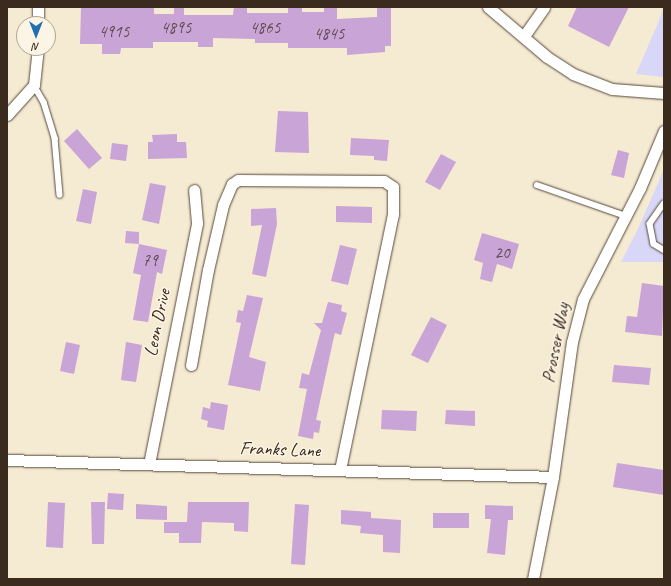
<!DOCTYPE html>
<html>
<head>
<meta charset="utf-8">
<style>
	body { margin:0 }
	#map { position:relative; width:671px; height:586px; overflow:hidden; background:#f5ead2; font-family:Caveat,sans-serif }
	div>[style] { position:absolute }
	.built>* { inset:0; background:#d8d7f8 }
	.building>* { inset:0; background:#c9a4d6 }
	.roads { filter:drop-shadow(0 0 1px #574739) drop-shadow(0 0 1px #574739) }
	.service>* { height:5.5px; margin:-2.75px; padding:0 2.75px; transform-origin:2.75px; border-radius:2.75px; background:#fff }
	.minor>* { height:11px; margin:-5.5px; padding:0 5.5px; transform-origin:5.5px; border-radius:5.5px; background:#fff }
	span { translate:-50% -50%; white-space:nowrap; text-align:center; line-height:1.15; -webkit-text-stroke:3px #fcf5e5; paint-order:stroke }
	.number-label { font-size:17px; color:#5e484c }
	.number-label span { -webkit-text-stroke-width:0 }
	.street-label { font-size:19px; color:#3b2a1e }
	.frame { position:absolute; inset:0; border:8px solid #3b2a1e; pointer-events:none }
	.north { position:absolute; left:16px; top:16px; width:40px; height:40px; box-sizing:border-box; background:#fcf5e5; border:1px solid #afa495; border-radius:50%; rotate:180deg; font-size:11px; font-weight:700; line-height:16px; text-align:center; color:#3b2a1e }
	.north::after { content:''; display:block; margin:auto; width:14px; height:18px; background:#1f6fb2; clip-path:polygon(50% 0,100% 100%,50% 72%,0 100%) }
</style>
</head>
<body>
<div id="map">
	<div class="built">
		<div style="clip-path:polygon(664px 7px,664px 77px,636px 74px,658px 23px)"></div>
		<div style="clip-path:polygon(664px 169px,664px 262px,621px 262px,638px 229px)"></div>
	</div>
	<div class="building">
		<div style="clip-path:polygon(81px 7px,154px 7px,154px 14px,174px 14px,174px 7px,184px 7px,184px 15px,233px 15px,234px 7px,247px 7px,247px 13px,288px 13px,288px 7px,302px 7px,302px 12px,324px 12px,324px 7px,337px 7px,337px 19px,377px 17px,377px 7px,391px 7px,391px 46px,385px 46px,385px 52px,347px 55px,347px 48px,288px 48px,288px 43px,255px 43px,255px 39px,213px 38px,213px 47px,198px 47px,198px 42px,153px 42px,153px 48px,121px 48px,120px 54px,102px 54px,102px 44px,80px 44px)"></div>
		<div style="clip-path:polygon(577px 7px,629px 7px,609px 47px,568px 26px)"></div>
		<div style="clip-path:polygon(278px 111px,308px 112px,309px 153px,275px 152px)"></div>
		<div style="clip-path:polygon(77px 129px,102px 158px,89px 169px,64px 141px)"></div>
		<div style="clip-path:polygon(177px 134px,177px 142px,186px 142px,187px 158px,148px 159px,148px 142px,153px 142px,152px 135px)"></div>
		<div style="clip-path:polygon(351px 138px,389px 140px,387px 161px,374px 160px,374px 156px,350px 155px)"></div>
		<div style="clip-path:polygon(112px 143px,128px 145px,126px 161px,110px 159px)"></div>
		<div style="clip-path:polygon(618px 150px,629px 153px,624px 178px,611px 175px)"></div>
		<div style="clip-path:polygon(441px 154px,456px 162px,440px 190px,425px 182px)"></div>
		<div style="clip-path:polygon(150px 183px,166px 186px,159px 224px,142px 220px)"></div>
		<div style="clip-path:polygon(83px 189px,97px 192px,91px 224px,76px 221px)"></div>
		<div style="clip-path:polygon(336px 206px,372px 207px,372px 223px,336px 222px)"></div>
		<div style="clip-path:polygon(276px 208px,277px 224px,266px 277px,252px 274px,262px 225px,251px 226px,251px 209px)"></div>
		<div style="clip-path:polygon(126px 231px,139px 232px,139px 244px,125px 243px)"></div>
		<div style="clip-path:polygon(482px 233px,519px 244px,512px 269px,497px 264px,492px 282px,480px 279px,483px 263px,474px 260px)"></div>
		<div style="clip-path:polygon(139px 244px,167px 250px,162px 274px,157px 272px,148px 322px,133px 320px,141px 275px,133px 273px)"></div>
		<div style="clip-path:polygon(340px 245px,357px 249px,348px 285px,331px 281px)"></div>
		<div style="clip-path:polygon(642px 283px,664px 286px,662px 336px,625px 332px,627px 316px,637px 317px)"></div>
		<div style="clip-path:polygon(247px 295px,263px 298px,249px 357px,266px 362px,260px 391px,228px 385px,241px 323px,236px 322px,238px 310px,243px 311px)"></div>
		<div style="clip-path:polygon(328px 302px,342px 305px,341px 311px,347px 313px,341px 335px,335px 333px,333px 341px,316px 420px,321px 421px,319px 433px,314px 432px,313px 439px,298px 436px,307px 389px,299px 388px,302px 373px,309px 375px,321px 330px,314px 323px,322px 323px)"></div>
		<div style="clip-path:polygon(431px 317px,447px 325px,428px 363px,411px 355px)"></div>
		<div style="clip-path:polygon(66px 342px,80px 345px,74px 374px,60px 371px)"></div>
		<div style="clip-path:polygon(126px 342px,142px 345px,136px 382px,121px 380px)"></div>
		<div style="clip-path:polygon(614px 365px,651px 368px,649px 385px,612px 382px)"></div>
		<div style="clip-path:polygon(211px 402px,228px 405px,224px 430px,207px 427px,208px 421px,201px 419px,203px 407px,210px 409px)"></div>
		<div style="clip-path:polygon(382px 410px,417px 411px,416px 431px,381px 429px)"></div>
		<div style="clip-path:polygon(446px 410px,475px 411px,475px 426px,445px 424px)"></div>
		<div style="clip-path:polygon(617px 463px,664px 470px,664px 495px,613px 487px)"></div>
		<div style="clip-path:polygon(108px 493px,124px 494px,123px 510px,107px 509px)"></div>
		<div style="clip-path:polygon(48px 502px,65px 503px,63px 548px,46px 547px)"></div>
		<div style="clip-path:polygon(91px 502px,105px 502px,104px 544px,92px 544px)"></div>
		<div style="clip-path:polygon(188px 502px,249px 502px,248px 532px,234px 531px,234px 523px,202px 522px,201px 543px,179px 543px,179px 533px,164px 533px,164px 522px,187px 522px)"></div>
		<div style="clip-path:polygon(136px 504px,167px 506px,167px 520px,136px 519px)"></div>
		<div style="clip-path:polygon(295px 504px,309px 505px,305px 565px,291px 564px)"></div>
		<div style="clip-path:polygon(485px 505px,513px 506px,513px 520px,508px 520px,505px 555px,487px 553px,491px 519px,485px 519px)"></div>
		<div style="clip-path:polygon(341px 510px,371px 512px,371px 518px,401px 520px,400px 553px,383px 552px,383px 535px,360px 533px,361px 526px,341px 524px)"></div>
		<div style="clip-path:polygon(433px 513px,469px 513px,469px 528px,433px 528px)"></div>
	</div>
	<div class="roads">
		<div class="service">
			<div style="left:34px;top:85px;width:20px;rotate:60deg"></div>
			<div style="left:44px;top:102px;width:38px;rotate:73deg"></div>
			<div style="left:55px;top:138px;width:57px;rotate:85deg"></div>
			<div style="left:537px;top:185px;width:94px;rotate:19.2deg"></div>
			<div style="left:664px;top:204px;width:24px;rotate:125deg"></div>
			<div style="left:650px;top:224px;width:20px;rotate:79deg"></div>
			<div style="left:654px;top:244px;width:12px;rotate:31deg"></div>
		</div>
		<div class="minor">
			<div style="left:38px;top:7px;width:17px;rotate:90deg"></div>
			<div style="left:488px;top:7px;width:77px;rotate:40.3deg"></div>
			<div style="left:547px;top:57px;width:31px;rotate:33deg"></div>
			<div style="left:573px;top:74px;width:42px;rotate:21deg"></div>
			<div style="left:612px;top:89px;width:52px;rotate:4.4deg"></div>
			<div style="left:524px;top:36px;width:35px;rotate:-55deg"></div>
			<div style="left:7px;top:115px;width:40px;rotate:-48deg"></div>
			<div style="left:34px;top:85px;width:37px;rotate:-84deg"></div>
			<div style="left:191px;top:365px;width:97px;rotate:-79.9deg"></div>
			<div style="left:208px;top:270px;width:67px;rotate:-77deg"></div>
			<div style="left:223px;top:205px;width:23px;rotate:-67deg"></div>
			<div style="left:232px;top:184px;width:7px;rotate:-34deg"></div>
			<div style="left:238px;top:180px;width:146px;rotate:0.4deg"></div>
			<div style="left:384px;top:181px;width:11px;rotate:34deg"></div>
			<div style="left:393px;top:187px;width:27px;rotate:90deg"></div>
			<div style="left:393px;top:214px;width:261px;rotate:101.7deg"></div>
			<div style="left:7px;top:460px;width:546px;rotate:1.78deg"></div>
			<div style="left:149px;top:464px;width:246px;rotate:-78.7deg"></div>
			<div style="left:197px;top:223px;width:33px;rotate:-95deg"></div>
			<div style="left:533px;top:579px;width:104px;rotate:-78.9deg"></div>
			<div style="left:553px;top:477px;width:136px;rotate:-82deg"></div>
			<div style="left:572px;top:342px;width:44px;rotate:-75.7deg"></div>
			<div style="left:583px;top:299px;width:125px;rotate:-62.8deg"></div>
			<div style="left:640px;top:188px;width:62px;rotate:-67.2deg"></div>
		</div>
	</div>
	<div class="number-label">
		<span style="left:176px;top:28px">4895</span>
		<span style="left:265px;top:28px">4865</span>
		<span style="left:114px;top:32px">4915</span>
		<span style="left:329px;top:34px">4845</span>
		<span style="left:502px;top:253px">20</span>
		<span style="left:150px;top:261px">79</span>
	</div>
	<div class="street-label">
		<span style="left:158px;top:323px;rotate:-78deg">Leon Drive</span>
		<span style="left:556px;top:343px;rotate:-79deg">Prosser Way</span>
		<span style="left:280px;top:450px;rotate:2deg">Franks Lane</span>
	</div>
	<div class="frame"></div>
	<div class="north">N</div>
</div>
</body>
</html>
